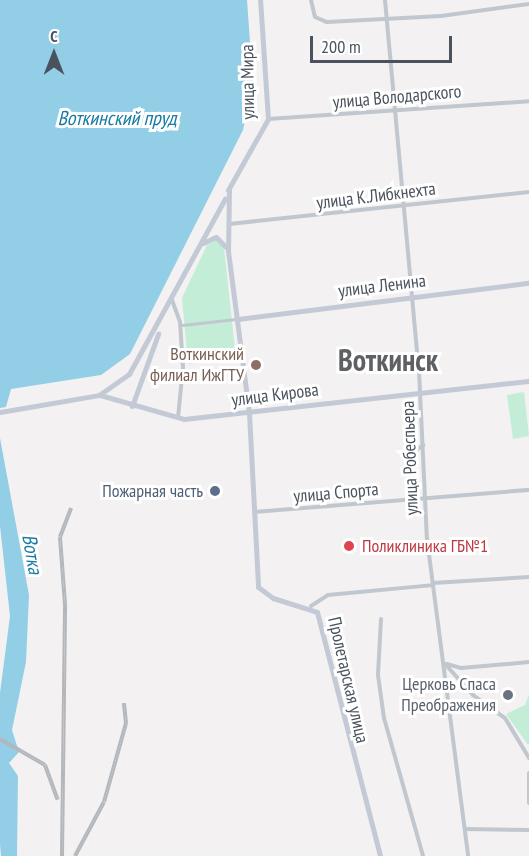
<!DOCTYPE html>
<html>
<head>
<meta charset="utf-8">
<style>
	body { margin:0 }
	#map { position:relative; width:529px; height:856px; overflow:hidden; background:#f3f1f1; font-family:"PT Sans Narrow",sans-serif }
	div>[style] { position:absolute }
	.green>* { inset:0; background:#c3edd7 }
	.water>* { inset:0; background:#93cee7 }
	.pedestrian>* { height:3px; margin:-1.5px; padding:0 1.5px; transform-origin:1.5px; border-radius:1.5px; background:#c0c7ce }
	.minor>* { height:4px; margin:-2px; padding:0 2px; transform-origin:2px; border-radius:2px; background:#c0c7ce }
	.secondary>* { height:5px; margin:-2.5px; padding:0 2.5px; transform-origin:2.5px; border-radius:2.5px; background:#c3cad6 }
	.rail>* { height:4px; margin-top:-2px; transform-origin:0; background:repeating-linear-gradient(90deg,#fff 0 4.5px,#b3b6bb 0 9px); box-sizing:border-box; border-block:2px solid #b3b6bb }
	.dots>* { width:16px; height:16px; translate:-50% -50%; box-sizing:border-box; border:3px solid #fff; border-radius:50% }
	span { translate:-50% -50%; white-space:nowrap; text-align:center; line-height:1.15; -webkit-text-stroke:6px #fff; paint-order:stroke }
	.street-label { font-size:18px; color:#4a525d }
	.education-label { font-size:18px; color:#785e54 }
	.right { translate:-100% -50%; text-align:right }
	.service-label { font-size:18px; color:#4e5e75 }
	.health-label { font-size:18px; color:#be3a42 }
	.left { translate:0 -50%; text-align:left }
	.worship-label { font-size:18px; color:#5b616d }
	.water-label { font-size:20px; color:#167aa4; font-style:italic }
	.town-label { font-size:30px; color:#5e6065; font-weight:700 }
	.north { position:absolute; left:24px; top:24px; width:60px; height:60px; -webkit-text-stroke:4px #fff; paint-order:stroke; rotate:0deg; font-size:16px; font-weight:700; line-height:24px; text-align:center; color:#4a525d }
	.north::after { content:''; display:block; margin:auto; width:21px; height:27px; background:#4a525d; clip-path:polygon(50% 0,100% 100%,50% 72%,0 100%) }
	.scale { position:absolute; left:310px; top:36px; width:142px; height:27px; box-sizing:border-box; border:3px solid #4a525d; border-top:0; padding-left:8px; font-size:18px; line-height:21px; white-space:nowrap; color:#4a525d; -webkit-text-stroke:4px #fff; paint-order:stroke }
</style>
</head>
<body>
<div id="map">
	<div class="green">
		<div style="clip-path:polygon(218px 239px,224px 247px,236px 358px,188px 364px,182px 298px,207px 245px)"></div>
		<div style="clip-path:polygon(524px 392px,529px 436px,513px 439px,507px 395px)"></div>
		<div style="clip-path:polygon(529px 695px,529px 744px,528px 745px,506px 714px,525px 705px)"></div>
	</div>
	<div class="water">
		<div style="clip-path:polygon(0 0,247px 0,253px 84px,243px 130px,130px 354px,101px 375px,11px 389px,6px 407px,0 408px)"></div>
		<div style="clip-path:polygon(0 438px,29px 595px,26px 662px,12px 730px,19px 752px,9px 763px,18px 776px,17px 856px,1px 856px,0 844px,0 693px,10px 616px,0 526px)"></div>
	</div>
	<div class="pedestrian">
		<div style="left:182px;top:325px;width:54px;rotate:-6.3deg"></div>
	</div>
	<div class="minor">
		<div style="left:311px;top:0;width:17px;rotate:77deg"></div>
		<div style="left:315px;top:17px;width:13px;rotate:23deg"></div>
		<div style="left:327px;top:22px;width:114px;rotate:-3deg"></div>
		<div style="left:441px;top:16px;width:89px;rotate:-7.8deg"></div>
		<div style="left:385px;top:0;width:373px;rotate:84.8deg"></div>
		<div style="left:419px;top:371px;width:168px;rotate:87.3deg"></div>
		<div style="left:427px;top:539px;width:320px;rotate:82.6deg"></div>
		<div style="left:268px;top:119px;width:262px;rotate:-3.9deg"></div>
		<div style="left:229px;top:224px;width:302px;rotate:-6.1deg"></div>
		<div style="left:172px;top:300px;width:23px;rotate:70deg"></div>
		<div style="left:180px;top:322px;width:45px;rotate:86.2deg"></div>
		<div style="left:183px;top:367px;width:51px;rotate:95.6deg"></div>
		<div style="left:408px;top:456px;width:19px;rotate:-36deg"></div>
		<div style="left:254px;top:512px;width:276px;rotate:-4.6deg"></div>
		<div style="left:433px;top:583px;width:96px;rotate:-3.6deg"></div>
		<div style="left:311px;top:606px;width:20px;rotate:-33deg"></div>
		<div style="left:328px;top:595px;width:105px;rotate:-5.4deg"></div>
		<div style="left:381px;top:619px;width:56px;rotate:93.1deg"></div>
		<div style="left:378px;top:675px;width:43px;rotate:82.1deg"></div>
		<div style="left:384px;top:718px;width:143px;rotate:74.2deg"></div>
		<div style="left:445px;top:664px;width:42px;rotate:47.9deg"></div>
		<div style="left:473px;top:695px;width:39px;rotate:36deg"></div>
		<div style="left:505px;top:718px;width:47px;rotate:59deg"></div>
		<div style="left:447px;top:664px;width:15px;rotate:16deg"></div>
		<div style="left:461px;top:668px;width:68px;rotate:-5deg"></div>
		<div style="left:529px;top:773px;width:30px;rotate:90deg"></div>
		<div style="left:465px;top:829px;width:64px;rotate:0.9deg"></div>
	</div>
	<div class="secondary">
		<div style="left:228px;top:190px;width:81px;rotate:-60.6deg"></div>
		<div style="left:268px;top:119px;width:119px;rotate:-93.8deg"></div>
		<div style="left:229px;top:190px;width:61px;rotate:90.9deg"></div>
		<div style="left:228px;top:251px;width:163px;rotate:82.6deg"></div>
		<div style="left:249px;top:413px;width:174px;rotate:87deg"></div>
		<div style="left:258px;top:587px;width:19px;rotate:36deg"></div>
		<div style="left:273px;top:598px;width:46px;rotate:17.7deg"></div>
		<div style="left:317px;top:612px;width:252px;rotate:75.5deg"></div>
		<div style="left:203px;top:243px;width:14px;rotate:-25deg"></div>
		<div style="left:216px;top:237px;width:14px;rotate:45deg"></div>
		<div style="left:238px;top:319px;width:293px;rotate:-7.1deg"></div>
		<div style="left:100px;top:395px;width:87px;rotate:15.9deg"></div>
		<div style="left:184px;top:419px;width:347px;rotate:-6.3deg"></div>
		<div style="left:132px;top:406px;width:77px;rotate:-70.1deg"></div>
		<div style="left:0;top:412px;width:100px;rotate:-9.7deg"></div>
		<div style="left:99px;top:395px;width:37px;rotate:-35deg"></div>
		<div style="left:129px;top:374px;width:200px;rotate:-61.3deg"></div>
	</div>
	<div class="rail">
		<div style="left:0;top:739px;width:52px;rotate:30deg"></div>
		<div style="left:45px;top:765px;width:37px;rotate:70deg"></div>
		<div style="left:62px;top:856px;width:252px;rotate:-89.3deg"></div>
		<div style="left:65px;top:604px;width:67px;rotate:-94.3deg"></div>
		<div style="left:60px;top:537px;width:31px;rotate:-69deg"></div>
		<div style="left:75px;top:856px;width:61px;rotate:-61.8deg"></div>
		<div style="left:104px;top:802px;width:82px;rotate:-74.4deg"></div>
		<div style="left:126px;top:723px;width:20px;rotate:-96deg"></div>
	</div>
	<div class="dots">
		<div style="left:256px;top:365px;background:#8d6e63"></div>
		<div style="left:215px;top:491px;background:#5c6f8a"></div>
		<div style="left:349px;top:546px;background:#e0444e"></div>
		<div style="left:508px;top:695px;background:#6b7280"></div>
	</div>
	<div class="street-label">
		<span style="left:248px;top:82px;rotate:-91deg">улица Мира</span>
		<span style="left:397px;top:97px;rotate:-5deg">улица Володарского</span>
		<span style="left:376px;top:196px;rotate:-7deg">улица К.Либкнехта</span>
		<span style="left:382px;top:286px;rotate:-7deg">улица Ленина</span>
		<span style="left:275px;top:395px;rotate:-7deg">улица Кирова</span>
		<span style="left:410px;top:458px;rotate:-92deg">улица Робеспьера</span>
		<span style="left:336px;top:493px;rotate:-5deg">улица Спорта</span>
		<span style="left:348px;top:680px;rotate:77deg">Пролетарская улица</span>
	</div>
	<div class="education-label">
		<span class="right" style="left:244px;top:365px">Воткинский<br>филиал ИжГТУ</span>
	</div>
	<div class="service-label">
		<span class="right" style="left:203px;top:491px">Пожарная часть</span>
	</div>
	<div class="health-label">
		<span class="left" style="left:362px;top:546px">Поликлиника ГБ№1</span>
	</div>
	<div class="worship-label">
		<span class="right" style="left:496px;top:695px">Церковь Спаса<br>Преображения</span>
	</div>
	<div class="water-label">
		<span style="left:117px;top:118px">Воткинский пруд</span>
		<span style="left:32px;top:554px;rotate:80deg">Вотка</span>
	</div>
	<div class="town-label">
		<span style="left:388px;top:360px">Воткинск</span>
	</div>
	<div class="north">С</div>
	<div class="scale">200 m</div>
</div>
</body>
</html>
